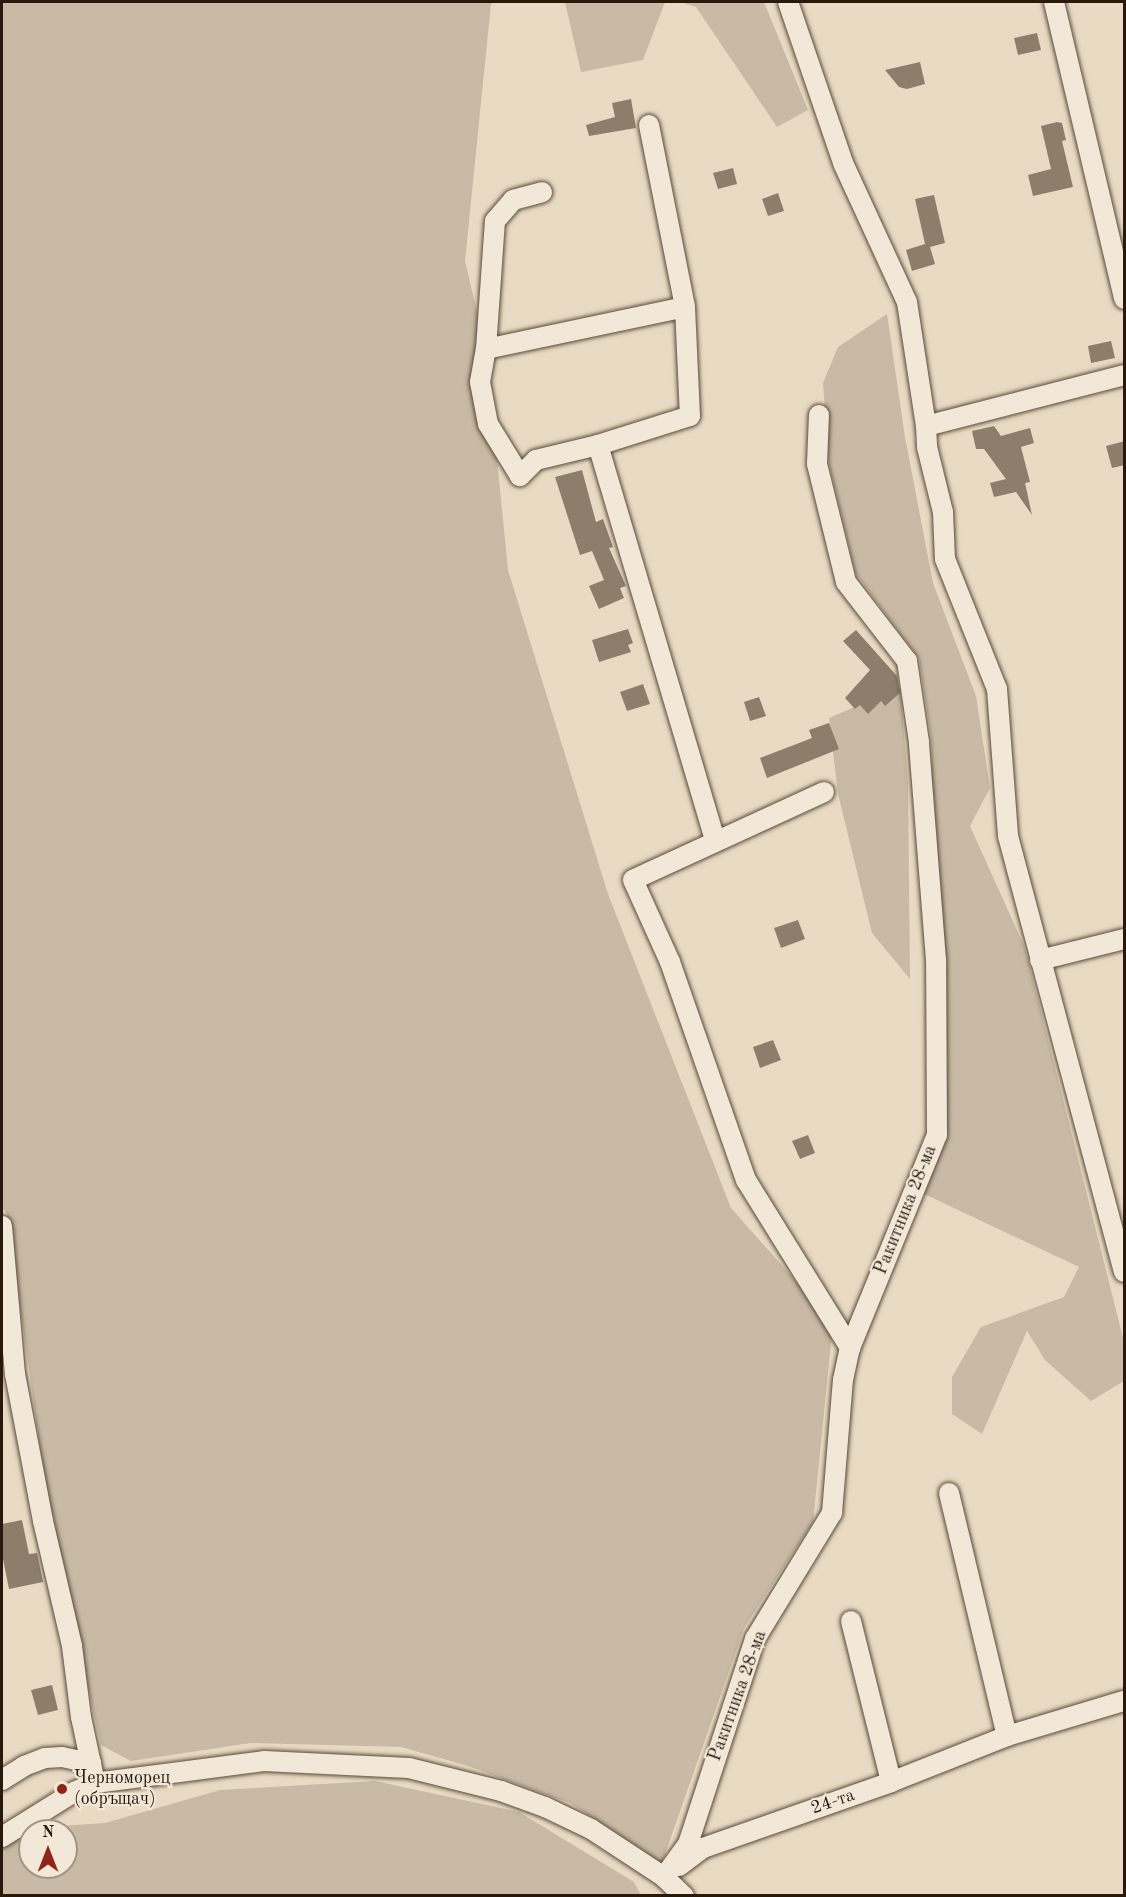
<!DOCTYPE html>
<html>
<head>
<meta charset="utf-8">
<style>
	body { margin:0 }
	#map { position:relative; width:1126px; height:1897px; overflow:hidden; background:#e9dbc3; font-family:"Old Standard TT",serif }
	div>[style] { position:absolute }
	.green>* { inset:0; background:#c8baa4 }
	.building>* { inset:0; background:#8d7e6c }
	.roads { filter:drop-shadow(0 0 2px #594a3a) drop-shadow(0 0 2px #594a3a) }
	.minor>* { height:20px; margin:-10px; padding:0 10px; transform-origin:10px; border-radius:10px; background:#f1e8d8 }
	.dots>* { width:16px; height:16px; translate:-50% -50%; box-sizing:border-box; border:3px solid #f1e8d8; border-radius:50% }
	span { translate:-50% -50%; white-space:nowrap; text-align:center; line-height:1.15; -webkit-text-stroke:4.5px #f1e8d8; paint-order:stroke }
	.street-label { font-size:18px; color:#29190d }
	.poi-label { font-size:18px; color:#29190d }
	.left { translate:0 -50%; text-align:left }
	.frame { position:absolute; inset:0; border:3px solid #29190d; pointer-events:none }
	.north { position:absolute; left:18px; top:1819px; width:60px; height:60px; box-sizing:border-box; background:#f1e8d8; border:2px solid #a19587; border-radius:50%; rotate:0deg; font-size:16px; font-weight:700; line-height:24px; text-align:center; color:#29190d }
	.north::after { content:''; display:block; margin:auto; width:21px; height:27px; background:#8f2418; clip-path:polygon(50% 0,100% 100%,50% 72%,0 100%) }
</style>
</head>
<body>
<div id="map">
	<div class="green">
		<div style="clip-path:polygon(2px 2px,496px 2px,491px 4px,465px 261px,486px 349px,508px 570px,608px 894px,731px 1208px,833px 1323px,813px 1522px,744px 1628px,662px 1863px,570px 1803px,465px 1765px,401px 1747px,251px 1743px,131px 1761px,101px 1745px,50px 1517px,7px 1214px,2px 1208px)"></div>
		<div style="clip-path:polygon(565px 2px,665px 2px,643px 60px,581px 72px)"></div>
		<div style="clip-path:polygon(681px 2px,764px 2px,808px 110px,777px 127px,696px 7px)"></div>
		<div style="clip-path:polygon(887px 314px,905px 437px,933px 583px,976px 696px,990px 788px,970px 826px,1025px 948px,1124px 1342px,1124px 1381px,1091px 1401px,1045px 1360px,1027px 1331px,982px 1434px,952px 1414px,952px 1377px,981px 1327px,1064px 1297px,1079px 1267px,918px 1191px,940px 1137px,931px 737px,919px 658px,856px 574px,829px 464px,823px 383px,838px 347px)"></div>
		<div style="clip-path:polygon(900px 687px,908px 783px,910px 979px,872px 933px,838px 794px,829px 718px)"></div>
		<div style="clip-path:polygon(evenodd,375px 1781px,519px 1812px,634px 1882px,641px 1895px,2px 1896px,2px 1830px,105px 1823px,220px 1790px,375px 1781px,30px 1831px,66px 1831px,66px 1867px,30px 1867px,30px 1831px)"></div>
	</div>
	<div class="building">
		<div style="clip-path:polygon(1037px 33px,1041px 50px,1018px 55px,1014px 38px)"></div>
		<div style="clip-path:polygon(920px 62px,925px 84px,907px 89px,899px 87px,885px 70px)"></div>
		<div style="clip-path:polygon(631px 99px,636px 128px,589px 136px,586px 125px,615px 117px,612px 103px)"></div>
		<div style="clip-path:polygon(1057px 122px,1062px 123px,1066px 140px,1062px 141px,1073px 187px,1033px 196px,1028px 175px,1051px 169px,1041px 126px)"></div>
		<div style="clip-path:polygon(733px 168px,737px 184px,718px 189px,713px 173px)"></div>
		<div style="clip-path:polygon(778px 193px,784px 211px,768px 216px,762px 199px)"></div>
		<div style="clip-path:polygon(934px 195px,945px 243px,930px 247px,935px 264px,912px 271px,906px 250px,925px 244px,915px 199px)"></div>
		<div style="clip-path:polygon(1111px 341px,1115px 358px,1091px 363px,1088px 346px)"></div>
		<div style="clip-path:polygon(994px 426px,1001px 436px,1030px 428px,1034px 443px,1021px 447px,1030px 482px,1025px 483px,1032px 515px,1016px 492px,994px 497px,990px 483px,1006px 479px,984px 449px,976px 449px,972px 431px)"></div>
		<div style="clip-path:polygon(1125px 441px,1125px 465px,1112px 468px,1106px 446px)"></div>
		<div style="clip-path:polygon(582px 470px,596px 522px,603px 519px,613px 547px,609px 548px,626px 586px,620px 588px,624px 598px,599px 609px,589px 586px,604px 580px,592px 551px,580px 555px,555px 477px)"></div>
		<div style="clip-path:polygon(628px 629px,633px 643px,628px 645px,631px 652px,599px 662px,592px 640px)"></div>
		<div style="clip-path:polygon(856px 630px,897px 676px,900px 693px,885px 706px,881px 701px,868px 714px,860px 705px,855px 709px,845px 698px,870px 670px,843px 641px)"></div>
		<div style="clip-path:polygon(643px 684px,650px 704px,627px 711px,620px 692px)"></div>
		<div style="clip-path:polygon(759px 697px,766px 716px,750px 721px,744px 702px)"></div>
		<div style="clip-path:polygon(829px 723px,839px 749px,767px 778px,760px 758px,812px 738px,809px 730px)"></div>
		<div style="clip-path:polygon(798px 920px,805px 939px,781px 948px,774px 928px)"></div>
		<div style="clip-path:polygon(773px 1040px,781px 1060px,760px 1068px,753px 1047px)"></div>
		<div style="clip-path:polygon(808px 1135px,815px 1153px,800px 1159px,792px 1141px)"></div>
		<div style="clip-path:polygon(22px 1520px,29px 1554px,37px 1553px,43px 1582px,9px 1589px,2px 1554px,2px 1524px)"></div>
		<div style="clip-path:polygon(52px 1685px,58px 1710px,38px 1715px,31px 1690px)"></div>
	</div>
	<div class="roads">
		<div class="minor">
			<div style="left:788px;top:2px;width:170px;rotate:71.1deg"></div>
			<div style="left:843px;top:163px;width:153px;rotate:65.3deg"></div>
			<div style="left:907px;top:302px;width:125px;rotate:81.3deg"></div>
			<div style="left:926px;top:426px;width:21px;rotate:87deg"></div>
			<div style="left:927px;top:447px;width:67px;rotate:76.2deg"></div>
			<div style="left:943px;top:512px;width:47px;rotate:87.6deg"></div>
			<div style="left:945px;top:559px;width:140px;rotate:68.2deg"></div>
			<div style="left:997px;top:689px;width:147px;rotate:85.7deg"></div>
			<div style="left:1008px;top:836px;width:451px;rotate:75.1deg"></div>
			<div style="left:1054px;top:2px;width:305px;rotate:76.7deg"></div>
			<div style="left:649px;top:125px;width:186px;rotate:78.8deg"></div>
			<div style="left:685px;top:307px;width:109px;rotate:87.4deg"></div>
			<div style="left:690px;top:416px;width:96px;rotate:162.5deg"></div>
			<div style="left:598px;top:445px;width:412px;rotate:73.5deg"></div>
			<div style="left:486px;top:349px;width:128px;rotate:-86deg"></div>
			<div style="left:495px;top:221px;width:28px;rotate:-49deg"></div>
			<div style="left:513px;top:200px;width:30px;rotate:-15deg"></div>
			<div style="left:926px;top:426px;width:204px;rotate:-14.4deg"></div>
			<div style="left:598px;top:445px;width:64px;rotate:166.4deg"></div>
			<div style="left:536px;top:460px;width:23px;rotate:135deg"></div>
			<div style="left:520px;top:476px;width:61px;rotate:-121.6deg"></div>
			<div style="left:488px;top:424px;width:43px;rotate:-100.8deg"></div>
			<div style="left:480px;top:382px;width:34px;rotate:-80deg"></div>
			<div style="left:486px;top:349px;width:203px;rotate:-11.9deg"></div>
			<div style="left:824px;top:792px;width:210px;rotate:155.3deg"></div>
			<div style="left:633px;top:880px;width:90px;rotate:65.7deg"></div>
			<div style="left:670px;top:962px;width:231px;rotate:70.8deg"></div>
			<div style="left:746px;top:1180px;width:198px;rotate:58.2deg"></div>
			<div style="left:1040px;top:960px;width:87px;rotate:-14deg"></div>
			<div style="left:2px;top:1226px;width:149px;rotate:85deg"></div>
			<div style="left:15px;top:1374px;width:150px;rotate:79.2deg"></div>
			<div style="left:43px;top:1521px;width:128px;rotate:76.9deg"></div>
			<div style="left:72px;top:1646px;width:72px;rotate:82.8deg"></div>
			<div style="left:81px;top:1717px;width:67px;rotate:78deg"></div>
			<div style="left:949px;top:1493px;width:250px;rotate:76.6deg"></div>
			<div style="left:851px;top:1621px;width:166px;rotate:76deg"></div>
			<div style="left:2px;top:1780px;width:26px;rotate:-32deg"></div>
			<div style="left:24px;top:1766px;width:22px;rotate:-21deg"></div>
			<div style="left:45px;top:1758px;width:17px;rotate:-3deg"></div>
			<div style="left:62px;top:1757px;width:30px;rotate:12deg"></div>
			<div style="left:2px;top:1837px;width:85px;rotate:-32deg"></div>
			<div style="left:74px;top:1792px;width:23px;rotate:-23deg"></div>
			<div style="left:95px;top:1783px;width:170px;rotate:-7.4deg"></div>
			<div style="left:264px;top:1761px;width:145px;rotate:2.8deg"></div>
			<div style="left:409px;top:1768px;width:95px;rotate:14deg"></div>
			<div style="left:501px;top:1791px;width:47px;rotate:20deg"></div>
			<div style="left:545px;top:1807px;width:51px;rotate:25.6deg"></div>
			<div style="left:591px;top:1829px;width:87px;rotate:33.3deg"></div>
			<div style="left:664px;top:1877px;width:28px;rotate:44deg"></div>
			<div style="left:679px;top:1866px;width:30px;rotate:-37deg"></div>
			<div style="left:703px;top:1848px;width:199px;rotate:-19.3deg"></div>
			<div style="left:891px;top:1782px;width:125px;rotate:-21.6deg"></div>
			<div style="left:1007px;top:1736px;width:122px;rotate:-16.7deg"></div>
			<div style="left:664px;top:1877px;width:41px;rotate:-54deg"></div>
			<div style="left:688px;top:1844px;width:216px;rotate:-71.9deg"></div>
			<div style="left:755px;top:1639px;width:148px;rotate:-58.6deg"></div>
			<div style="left:832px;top:1513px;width:133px;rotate:-85.3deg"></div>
			<div style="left:843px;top:1380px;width:33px;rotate:-78deg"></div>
			<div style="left:850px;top:1348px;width:230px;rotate:-67.8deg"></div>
			<div style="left:937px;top:1135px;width:175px;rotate:-90.3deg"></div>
			<div style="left:936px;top:960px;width:219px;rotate:-94.5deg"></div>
			<div style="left:919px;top:742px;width:82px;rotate:-98.4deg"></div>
			<div style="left:907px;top:661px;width:100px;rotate:-127.7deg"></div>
			<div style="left:846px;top:582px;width:122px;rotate:-103.8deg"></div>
			<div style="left:817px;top:464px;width:49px;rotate:-87.7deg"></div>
		</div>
	</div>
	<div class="dots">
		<div style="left:62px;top:1789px;background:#8f2418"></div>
	</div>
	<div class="street-label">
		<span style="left:906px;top:1210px;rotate:-68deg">Ракитника 28-ма</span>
		<span style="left:738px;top:1696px;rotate:-70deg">Ракитника 28-ма</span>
		<span style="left:833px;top:1802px;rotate:-19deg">24-та</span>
	</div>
	<div class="poi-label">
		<span class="left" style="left:74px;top:1789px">Черноморец<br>(обръщач)</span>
	</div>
	<div class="frame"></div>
	<div class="north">N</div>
</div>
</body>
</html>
